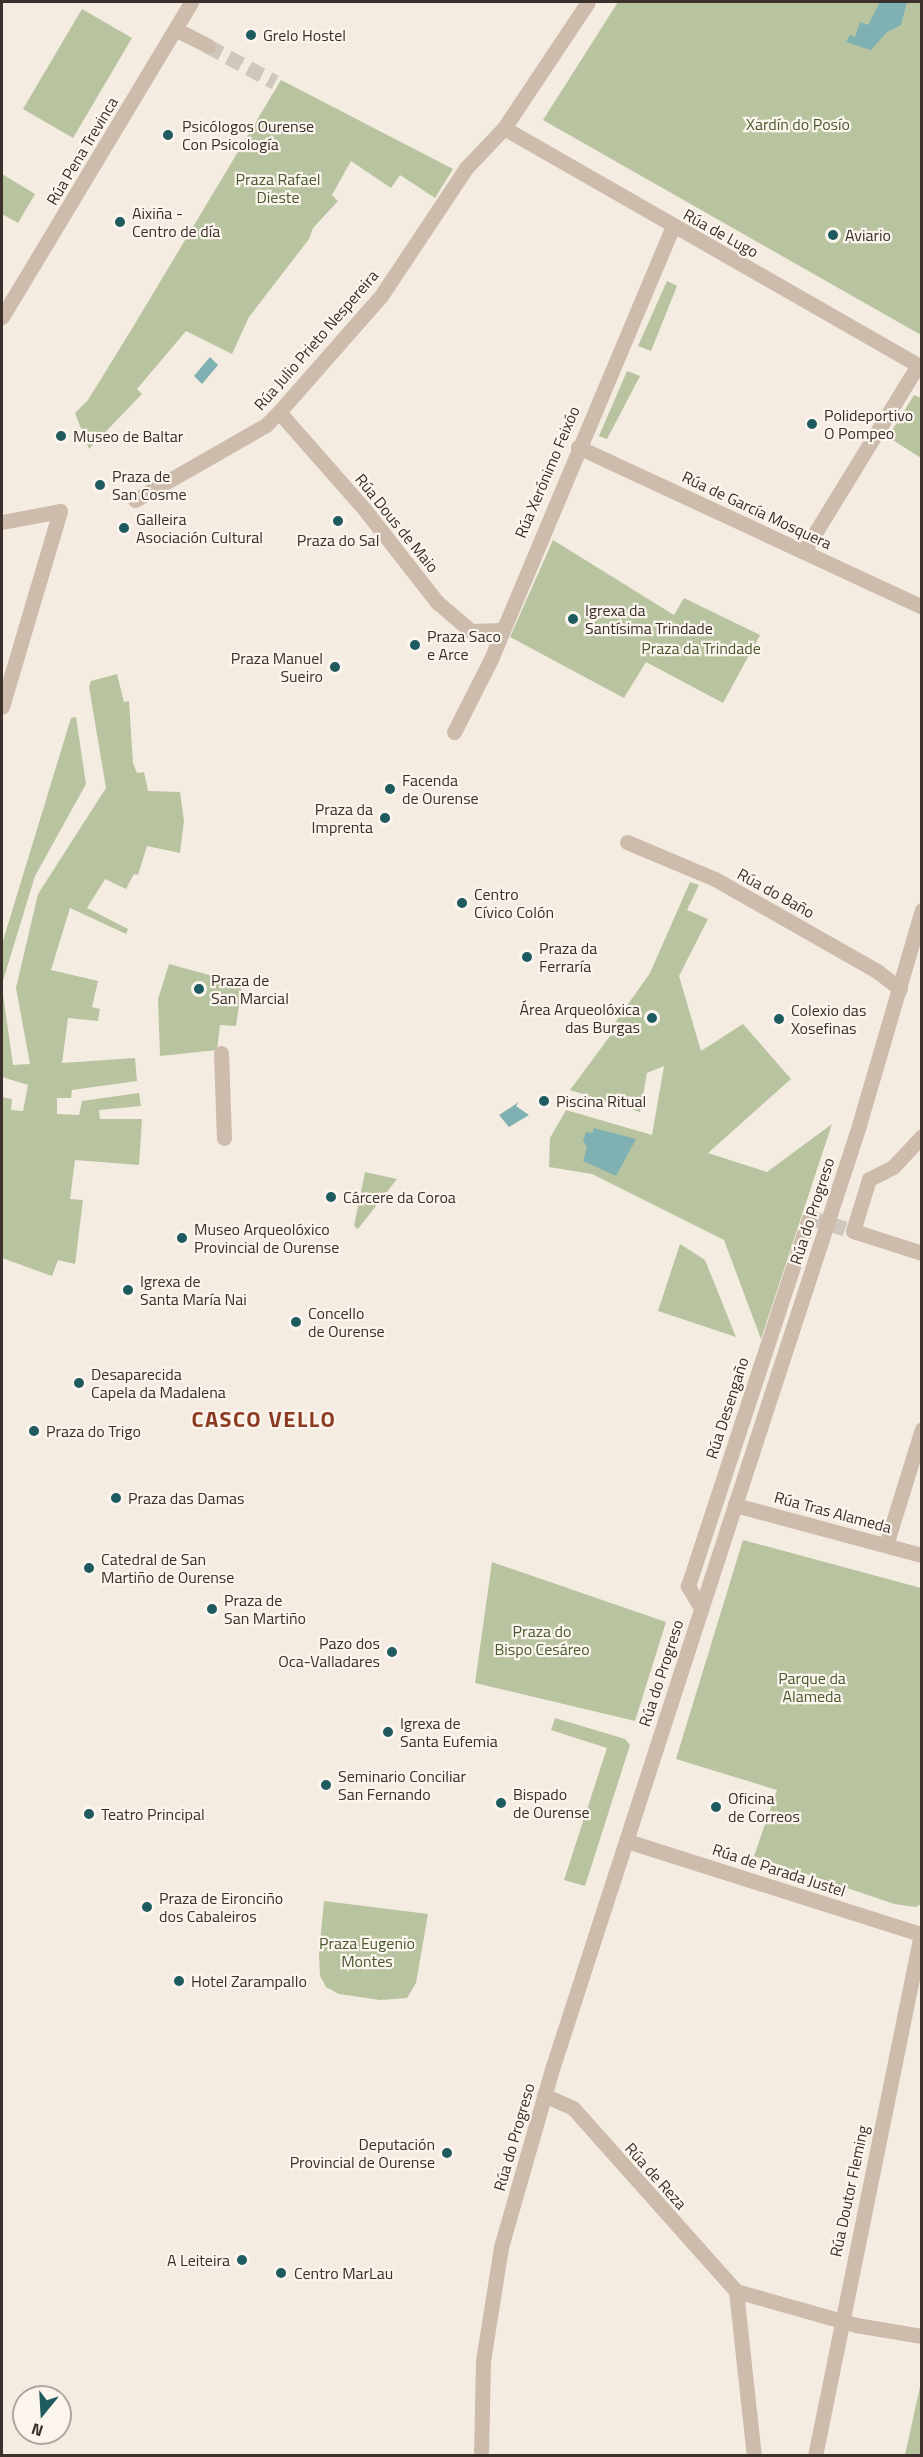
<!DOCTYPE html>
<html>
<head>
<meta charset="utf-8">
<style>
	body { margin:0 }
	#map { position:relative; width:923px; height:2457px; overflow:hidden; background:#f4ebe1; font-family:"Titillium Web",sans-serif }
	div>[style] { position:absolute }
	.green>* { inset:0; background:#b8c4a0 }
	.water>* { inset:0; background:#7fb0b2 }
	.minor-tunnel>* { height:15px; margin-top:-7.5px; transform-origin:0; background:repeating-linear-gradient(90deg,#cfc6bd 0 15px,transparent 0 23px) }
	.minor>* { height:15px; margin:-7.5px; padding:0 7.5px; transform-origin:7.5px; border-radius:7.5px; background:#cdbbac }
	.tertiary>* { height:15px; margin:-7.5px; padding:0 7.5px; transform-origin:7.5px; border-radius:7.5px; background:#cdbbac }
	.tertiary-bridge>* { height:15px; margin:-7.5px; padding:0 7.5px; transform-origin:7.5px; border-radius:7.5px; background:#cdbbac }
	.dots>* { width:16px; height:16px; translate:-50% -50%; box-sizing:border-box; border:3px solid #fbf5ee; border-radius:50% }
	span { translate:-50% -50%; white-space:nowrap; text-align:center; line-height:1.15; -webkit-text-stroke:4.5px #fbf5ee; paint-order:stroke }
	.poi-label { font-size:16px; color:#3b302b }
	.left { translate:0 -50%; text-align:left }
	.right { translate:-100% -50%; text-align:right }
	.park-label { font-size:16px; color:#4a5a2e }
	.street-label { font-size:16px; color:#3b302b }
	.district-label { font-size:22px; color:#8c3b22; font-weight:700; letter-spacing:1.5px }
	.frame { position:absolute; inset:0; border:3px solid #3b302b; pointer-events:none }
	.north { position:absolute; left:12px; top:2385px; width:60px; height:60px; box-sizing:border-box; background:#fbf5ee; border:2px solid #aea6a0; border-radius:50%; rotate:198deg; font-size:16px; font-weight:700; line-height:24px; text-align:center; color:#3b302b }
	.north::after { content:''; display:block; margin:auto; width:21px; height:27px; background:#1f5a5e; clip-path:polygon(50% 0,100% 100%,50% 72%,0 100%) }
</style>
</head>
<body>
<div id="map">
	<div class="green">
		<div style="clip-path:polygon(618px 2px,921px 2px,921px 335px,543px 120px)"></div>
		<div style="clip-path:polygon(82px 9px,132px 38px,73px 138px,23px 109px)"></div>
		<div style="clip-path:polygon(281px 80px,453px 169px,435px 198px,400px 175px,391px 188px,351px 161px,332px 195px,338px 201px,313px 228px,309px 239px,249px 317px,232px 354px,186px 331px,137px 389px,142px 394px,89px 449px,75px 413px,88px 400px,133px 327px)"></div>
		<div style="clip-path:polygon(2px 174px,35px 194px,18px 223px,2px 214px)"></div>
		<div style="clip-path:polygon(667px 281px,677px 286px,651px 351px,638px 346px)"></div>
		<div style="clip-path:polygon(627px 371px,640px 376px,607px 439px,599px 436px)"></div>
		<div style="clip-path:polygon(914px 395px,921px 398px,921px 458px,888px 437px)"></div>
		<div style="clip-path:polygon(553px 540px,674px 615px,684px 598px,760px 635px,723px 703px,646px 662px,624px 698px,510px 637px)"></div>
		<div style="clip-path:polygon(117px 674px,124px 702px,129px 701px,133px 763px,137px 773px,144px 772px,148px 791px,180px 792px,184px 821px,180px 853px,147px 846px,138px 875px,134px 874px,126px 889px,105px 879px,87px 908px,128px 929px,126px 934px,70px 908px,51px 970px,98px 981px,92px 1007px,100px 1009px,98px 1021px,68px 1018px,62px 1063px,135px 1058px,137px 1081px,72px 1090px,71px 1098px,57px 1098px,57px 1114px,79px 1115px,82px 1101px,139px 1093px,141px 1106px,99px 1110px,100px 1119px,142px 1119px,139px 1165px,75px 1160px,70px 1199px,83px 1200px,75px 1264px,58px 1260px,52px 1276px,2px 1258px,2px 1097px,12px 1099px,11px 1110px,23px 1111px,28px 1085px,2px 1077px,2px 987px,13px 1065px,30px 1064px,16px 988px,38px 894px,106px 788px,89px 687px,91px 681px)"></div>
		<div style="clip-path:polygon(76px 717px,86px 784px,35px 876px,2px 984px,2px 944px,71px 718px)"></div>
		<div style="clip-path:polygon(690px 882px,699px 885px,687px 910px,708px 919px,679px 976px,701px 1051px,743px 1024px,791px 1079px,708px 1153px,767px 1172px,832px 1124px,761px 1339px,724px 1240px,592px 1174px,549px 1167px,550px 1138px,566px 1110px,652px 1135px,664px 1066px,647px 1073px,640px 1112px,570px 1090px,616px 1028px,614px 1024px,650px 973px)"></div>
		<div style="clip-path:polygon(169px 964px,242px 984px,236px 1026px,220px 1025px,217px 1050px,160px 1056px,158px 999px)"></div>
		<div style="clip-path:polygon(365px 1172px,397px 1179px,358px 1229px,354px 1226px)"></div>
		<div style="clip-path:polygon(680px 1244px,705px 1260px,736px 1337px,658px 1311px)"></div>
		<div style="clip-path:polygon(743px 1540px,921px 1588px,922px 1903px,916px 1907px,894px 1904px,754px 1856px,777px 1790px,676px 1759px)"></div>
		<div style="clip-path:polygon(492px 1562px,666px 1622px,635px 1721px,475px 1683px)"></div>
		<div style="clip-path:polygon(555px 1718px,625px 1739px,630px 1745px,585px 1886px,564px 1880px,607px 1748px,551px 1730px)"></div>
		<div style="clip-path:polygon(324px 1901px,428px 1914px,416px 1983px,407px 1998px,380px 2000px,339px 1994px,326px 1987px,320px 1976px,319px 1953px)"></div>
		<div style="clip-path:polygon(921px 2382px,921px 2455px,905px 2455px)"></div>
	</div>
	<div class="water">
		<div style="clip-path:polygon(880px 2px,907px 2px,901px 25px,887px 32px,871px 50px,846px 42px,850px 35px,855px 37px,860px 22px,868px 25px)"></div>
		<div style="clip-path:polygon(210px 357px,218px 365px,202px 384px,194px 376px)"></div>
		<div style="clip-path:polygon(519px 1102px,516px 1106px,529px 1115px,509px 1127px,499px 1115px)"></div>
		<div style="clip-path:polygon(594px 1128px,636px 1139px,616px 1176px,583px 1161px,587px 1147px,583px 1141px,586px 1132px,592px 1133px)"></div>
	</div>
	<div class="minor-tunnel">
		<div style="left:208px;top:46px;width:76px;rotate:28.2deg"></div>
		<div style="left:809px;top:1217px;width:46px;rotate:17.7deg"></div>
	</div>
	<div class="minor">
		<div style="left:177px;top:30px;width:35px;rotate:27deg"></div>
		<div style="left:504px;top:128px;width:482px;rotate:29.8deg"></div>
		<div style="left:279px;top:412px;width:130px;rotate:48.7deg"></div>
		<div style="left:365px;top:510px;width:117px;rotate:52deg"></div>
		<div style="left:437px;top:602px;width:45px;rotate:40.5deg"></div>
		<div style="left:471px;top:631px;width:30px;rotate:-2deg"></div>
		<div style="left:578px;top:447px;width:379px;rotate:24.9deg"></div>
		<div style="left:135px;top:500px;width:151px;rotate:-29.8deg"></div>
		<div style="left:266px;top:425px;width:18px;rotate:-45deg"></div>
		<div style="left:279px;top:412px;width:154px;rotate:-48.7deg"></div>
		<div style="left:381px;top:296px;width:154px;rotate:-56.4deg"></div>
		<div style="left:466px;top:168px;width:55px;rotate:-46.5deg"></div>
		<div style="left:504px;top:128px;width:151px;rotate:-56.3deg"></div>
		<div style="left:2px;top:522px;width:59px;rotate:-10.7deg"></div>
		<div style="left:60px;top:511px;width:204px;rotate:106.5deg"></div>
		<div style="left:804px;top:551px;width:218px;rotate:-58.5deg"></div>
		<div style="left:454px;top:732px;width:82px;rotate:-63.1deg"></div>
		<div style="left:491px;top:659px;width:470px;rotate:-67.2deg"></div>
		<div style="left:627px;top:842px;width:95px;rotate:22.8deg"></div>
		<div style="left:715px;top:879px;width:186px;rotate:29.6deg"></div>
		<div style="left:877px;top:971px;width:29px;rotate:38deg"></div>
		<div style="left:221px;top:1053px;width:85px;rotate:88deg"></div>
		<div style="left:922px;top:1136px;width:42px;rotate:133.1deg"></div>
		<div style="left:893px;top:1167px;width:27px;rotate:153deg"></div>
		<div style="left:869px;top:1179px;width:54px;rotate:107.1deg"></div>
		<div style="left:853px;top:1231px;width:72px;rotate:17.7deg"></div>
		<div style="left:735px;top:1505px;width:194px;rotate:15deg"></div>
		<div style="left:886px;top:1545px;width:121px;rotate:-72.8deg"></div>
		<div style="left:701px;top:1608px;width:26px;rotate:-121deg"></div>
		<div style="left:688px;top:1586px;width:388px;rotate:-71.8deg"></div>
		<div style="left:627px;top:1841px;width:308px;rotate:17.6deg"></div>
		<div style="left:544px;top:2095px;width:32px;rotate:24deg"></div>
		<div style="left:573px;top:2108px;width:245px;rotate:48.3deg"></div>
		<div style="left:736px;top:2291px;width:125px;rotate:15.8deg"></div>
		<div style="left:856px;top:2325px;width:67px;rotate:9.5deg"></div>
		<div style="left:736px;top:2291px;width:166px;rotate:83.8deg"></div>
		<div style="left:815px;top:2456px;width:533px;rotate:-78.52deg"></div>
	</div>
	<div class="tertiary">
		<div style="left:2px;top:317px;width:367px;rotate:-59deg"></div>
		<div style="left:859px;top:1125px;width:224px;rotate:-73.7deg"></div>
		<div style="left:481px;top:2456px;width:95px;rotate:-88.8deg"></div>
		<div style="left:483px;top:2361px;width:115px;rotate:-81deg"></div>
		<div style="left:501px;top:2247px;width:188px;rotate:-74deg"></div>
		<div style="left:553px;top:2066px;width:590px;rotate:-72.03deg"></div>
	</div>
	<div class="tertiary-bridge">
		<div style="left:735px;top:1505px;width:400px;rotate:-71.9deg"></div>
	</div>
	<div class="dots">
		<div style="left:251px;top:35px;background:#1f5a5e"></div>
		<div style="left:168px;top:135px;background:#1f5a5e"></div>
		<div style="left:120px;top:222px;background:#1f5a5e"></div>
		<div style="left:833px;top:235px;background:#1f5a5e"></div>
		<div style="left:812px;top:424px;background:#1f5a5e"></div>
		<div style="left:61px;top:436px;background:#1f5a5e"></div>
		<div style="left:100px;top:485px;background:#1f5a5e"></div>
		<div style="left:338px;top:521px;background:#1f5a5e"></div>
		<div style="left:124px;top:528px;background:#1f5a5e"></div>
		<div style="left:573px;top:619px;background:#1f5a5e"></div>
		<div style="left:415px;top:645px;background:#1f5a5e"></div>
		<div style="left:335px;top:667px;background:#1f5a5e"></div>
		<div style="left:390px;top:789px;background:#1f5a5e"></div>
		<div style="left:385px;top:818px;background:#1f5a5e"></div>
		<div style="left:462px;top:903px;background:#1f5a5e"></div>
		<div style="left:527px;top:957px;background:#1f5a5e"></div>
		<div style="left:199px;top:989px;background:#1f5a5e"></div>
		<div style="left:652px;top:1018px;background:#1f5a5e"></div>
		<div style="left:779px;top:1019px;background:#1f5a5e"></div>
		<div style="left:544px;top:1101px;background:#1f5a5e"></div>
		<div style="left:331px;top:1197px;background:#1f5a5e"></div>
		<div style="left:182px;top:1238px;background:#1f5a5e"></div>
		<div style="left:128px;top:1290px;background:#1f5a5e"></div>
		<div style="left:296px;top:1322px;background:#1f5a5e"></div>
		<div style="left:79px;top:1383px;background:#1f5a5e"></div>
		<div style="left:34px;top:1431px;background:#1f5a5e"></div>
		<div style="left:116px;top:1498px;background:#1f5a5e"></div>
		<div style="left:89px;top:1568px;background:#1f5a5e"></div>
		<div style="left:212px;top:1609px;background:#1f5a5e"></div>
		<div style="left:392px;top:1652px;background:#1f5a5e"></div>
		<div style="left:388px;top:1732px;background:#1f5a5e"></div>
		<div style="left:326px;top:1785px;background:#1f5a5e"></div>
		<div style="left:501px;top:1803px;background:#1f5a5e"></div>
		<div style="left:716px;top:1807px;background:#1f5a5e"></div>
		<div style="left:89px;top:1814px;background:#1f5a5e"></div>
		<div style="left:147px;top:1907px;background:#1f5a5e"></div>
		<div style="left:179px;top:1981px;background:#1f5a5e"></div>
		<div style="left:447px;top:2153px;background:#1f5a5e"></div>
		<div style="left:242px;top:2260px;background:#1f5a5e"></div>
		<div style="left:281px;top:2273px;background:#1f5a5e"></div>
	</div>
	<div class="poi-label">
		<span class="left" style="left:263px;top:35px">Grelo Hostel</span>
		<span class="left" style="left:182px;top:135px">Psicólogos Ourense<br>Con Psicología</span>
		<span class="left" style="left:132px;top:222px">Aixiña -<br>Centro de día</span>
		<span class="left" style="left:845px;top:235px">Aviario</span>
		<span class="left" style="left:824px;top:424px">Polideportivo<br>O Pompeo</span>
		<span class="left" style="left:73px;top:436px">Museo de Baltar</span>
		<span class="left" style="left:112px;top:485px">Praza de<br>San Cosme</span>
		<span class="left" style="left:136px;top:528px">Galleira<br>Asociación Cultural</span>
		<span style="left:338px;top:540px">Praza do Sal</span>
		<span class="left" style="left:585px;top:619px">Igrexa da<br>Santísima Trindade</span>
		<span class="left" style="left:427px;top:645px">Praza Saco<br>e Arce</span>
		<span class="right" style="left:323px;top:667px">Praza Manuel<br>Sueiro</span>
		<span class="left" style="left:402px;top:789px">Facenda<br>de Ourense</span>
		<span class="right" style="left:373px;top:818px">Praza da<br>Imprenta</span>
		<span class="left" style="left:474px;top:903px">Centro<br>Cívico Colón</span>
		<span class="left" style="left:539px;top:957px">Praza da<br>Ferraría</span>
		<span class="left" style="left:211px;top:989px">Praza de<br>San Marcial</span>
		<span class="right" style="left:640px;top:1018px">Área Arqueolóxica<br>das Burgas</span>
		<span class="left" style="left:791px;top:1019px">Colexio das<br>Xosefinas</span>
		<span class="left" style="left:556px;top:1101px">Piscina Ritual</span>
		<span class="left" style="left:343px;top:1197px">Cárcere da Coroa</span>
		<span class="left" style="left:194px;top:1238px">Museo Arqueolóxico<br>Provincial de Ourense</span>
		<span class="left" style="left:140px;top:1290px">Igrexa de<br>Santa María Nai</span>
		<span class="left" style="left:308px;top:1322px">Concello<br>de Ourense</span>
		<span class="left" style="left:91px;top:1383px">Desaparecida<br>Capela da Madalena</span>
		<span class="left" style="left:46px;top:1431px">Praza do Trigo</span>
		<span class="left" style="left:128px;top:1498px">Praza das Damas</span>
		<span class="left" style="left:101px;top:1568px">Catedral de San<br>Martiño de Ourense</span>
		<span class="left" style="left:224px;top:1609px">Praza de<br>San Martiño</span>
		<span class="right" style="left:380px;top:1652px">Pazo dos<br>Oca-Valladares</span>
		<span class="left" style="left:400px;top:1732px">Igrexa de<br>Santa Eufemia</span>
		<span class="left" style="left:338px;top:1785px">Seminario Conciliar<br>San Fernando</span>
		<span class="left" style="left:513px;top:1803px">Bispado<br>de Ourense</span>
		<span class="left" style="left:728px;top:1807px">Oficina<br>de Correos</span>
		<span class="left" style="left:101px;top:1814px">Teatro Principal</span>
		<span class="left" style="left:159px;top:1907px">Praza de Eironciño<br>dos Cabaleiros</span>
		<span class="left" style="left:191px;top:1981px">Hotel Zarampallo</span>
		<span class="right" style="left:435px;top:2153px">Deputación<br>Provincial de Ourense</span>
		<span class="right" style="left:230px;top:2260px">A Leiteira</span>
		<span class="left" style="left:294px;top:2273px">Centro MarLau</span>
	</div>
	<div class="park-label">
		<span style="left:798px;top:124px">Xardín do Posío</span>
		<span style="left:278px;top:188px">Praza Rafael<br>Dieste</span>
		<span style="left:701px;top:648px">Praza da Trindade</span>
		<span style="left:542px;top:1640px">Praza do<br>Bispo Cesáreo</span>
		<span style="left:812px;top:1687px">Parque da<br>Alameda</span>
		<span style="left:367px;top:1952px">Praza Eugenio<br>Montes</span>
	</div>
	<div class="street-label">
		<span style="left:82px;top:151px;rotate:-59deg">Rúa Pena Trevinca</span>
		<span style="left:721px;top:233px;rotate:29deg">Rúa de Lugo</span>
		<span style="left:316px;top:340px;rotate:-49deg">Rúa Julio Prieto Nespereira</span>
		<span style="left:547px;top:472px;rotate:-67deg">Rúa Xerónimo Feixóo</span>
		<span style="left:757px;top:510px;rotate:25deg">Rúa de García Mosquera</span>
		<span style="left:397px;top:523px;rotate:51deg">Rúa Dous de Maio</span>
		<span style="left:776px;top:893px;rotate:29deg">Rúa do Baño</span>
		<span style="left:812px;top:1211px;rotate:-72deg">Rúa do Progreso</span>
		<span style="left:727px;top:1408px;rotate:-72deg">Rúa Desengaño</span>
		<span style="left:833px;top:1512px;rotate:15deg">Rúa Tras Alameda</span>
		<span style="left:661px;top:1673px;rotate:-72deg">Rúa do Progreso</span>
		<span style="left:779px;top:1870px;rotate:18deg">Rúa de Parada Justel</span>
		<span style="left:514px;top:2137px;rotate:-74deg">Rúa do Progreso</span>
		<span style="left:656px;top:2176px;rotate:48deg">Rúa de Reza</span>
		<span style="left:849px;top:2191px;rotate:-78deg">Rúa Doutor Fleming</span>
	</div>
	<div class="district-label">
		<span style="left:264px;top:1420px">CASCO VELLO</span>
	</div>
	<div class="frame"></div>
	<div class="north">N</div>
</div>
</body>
</html>
